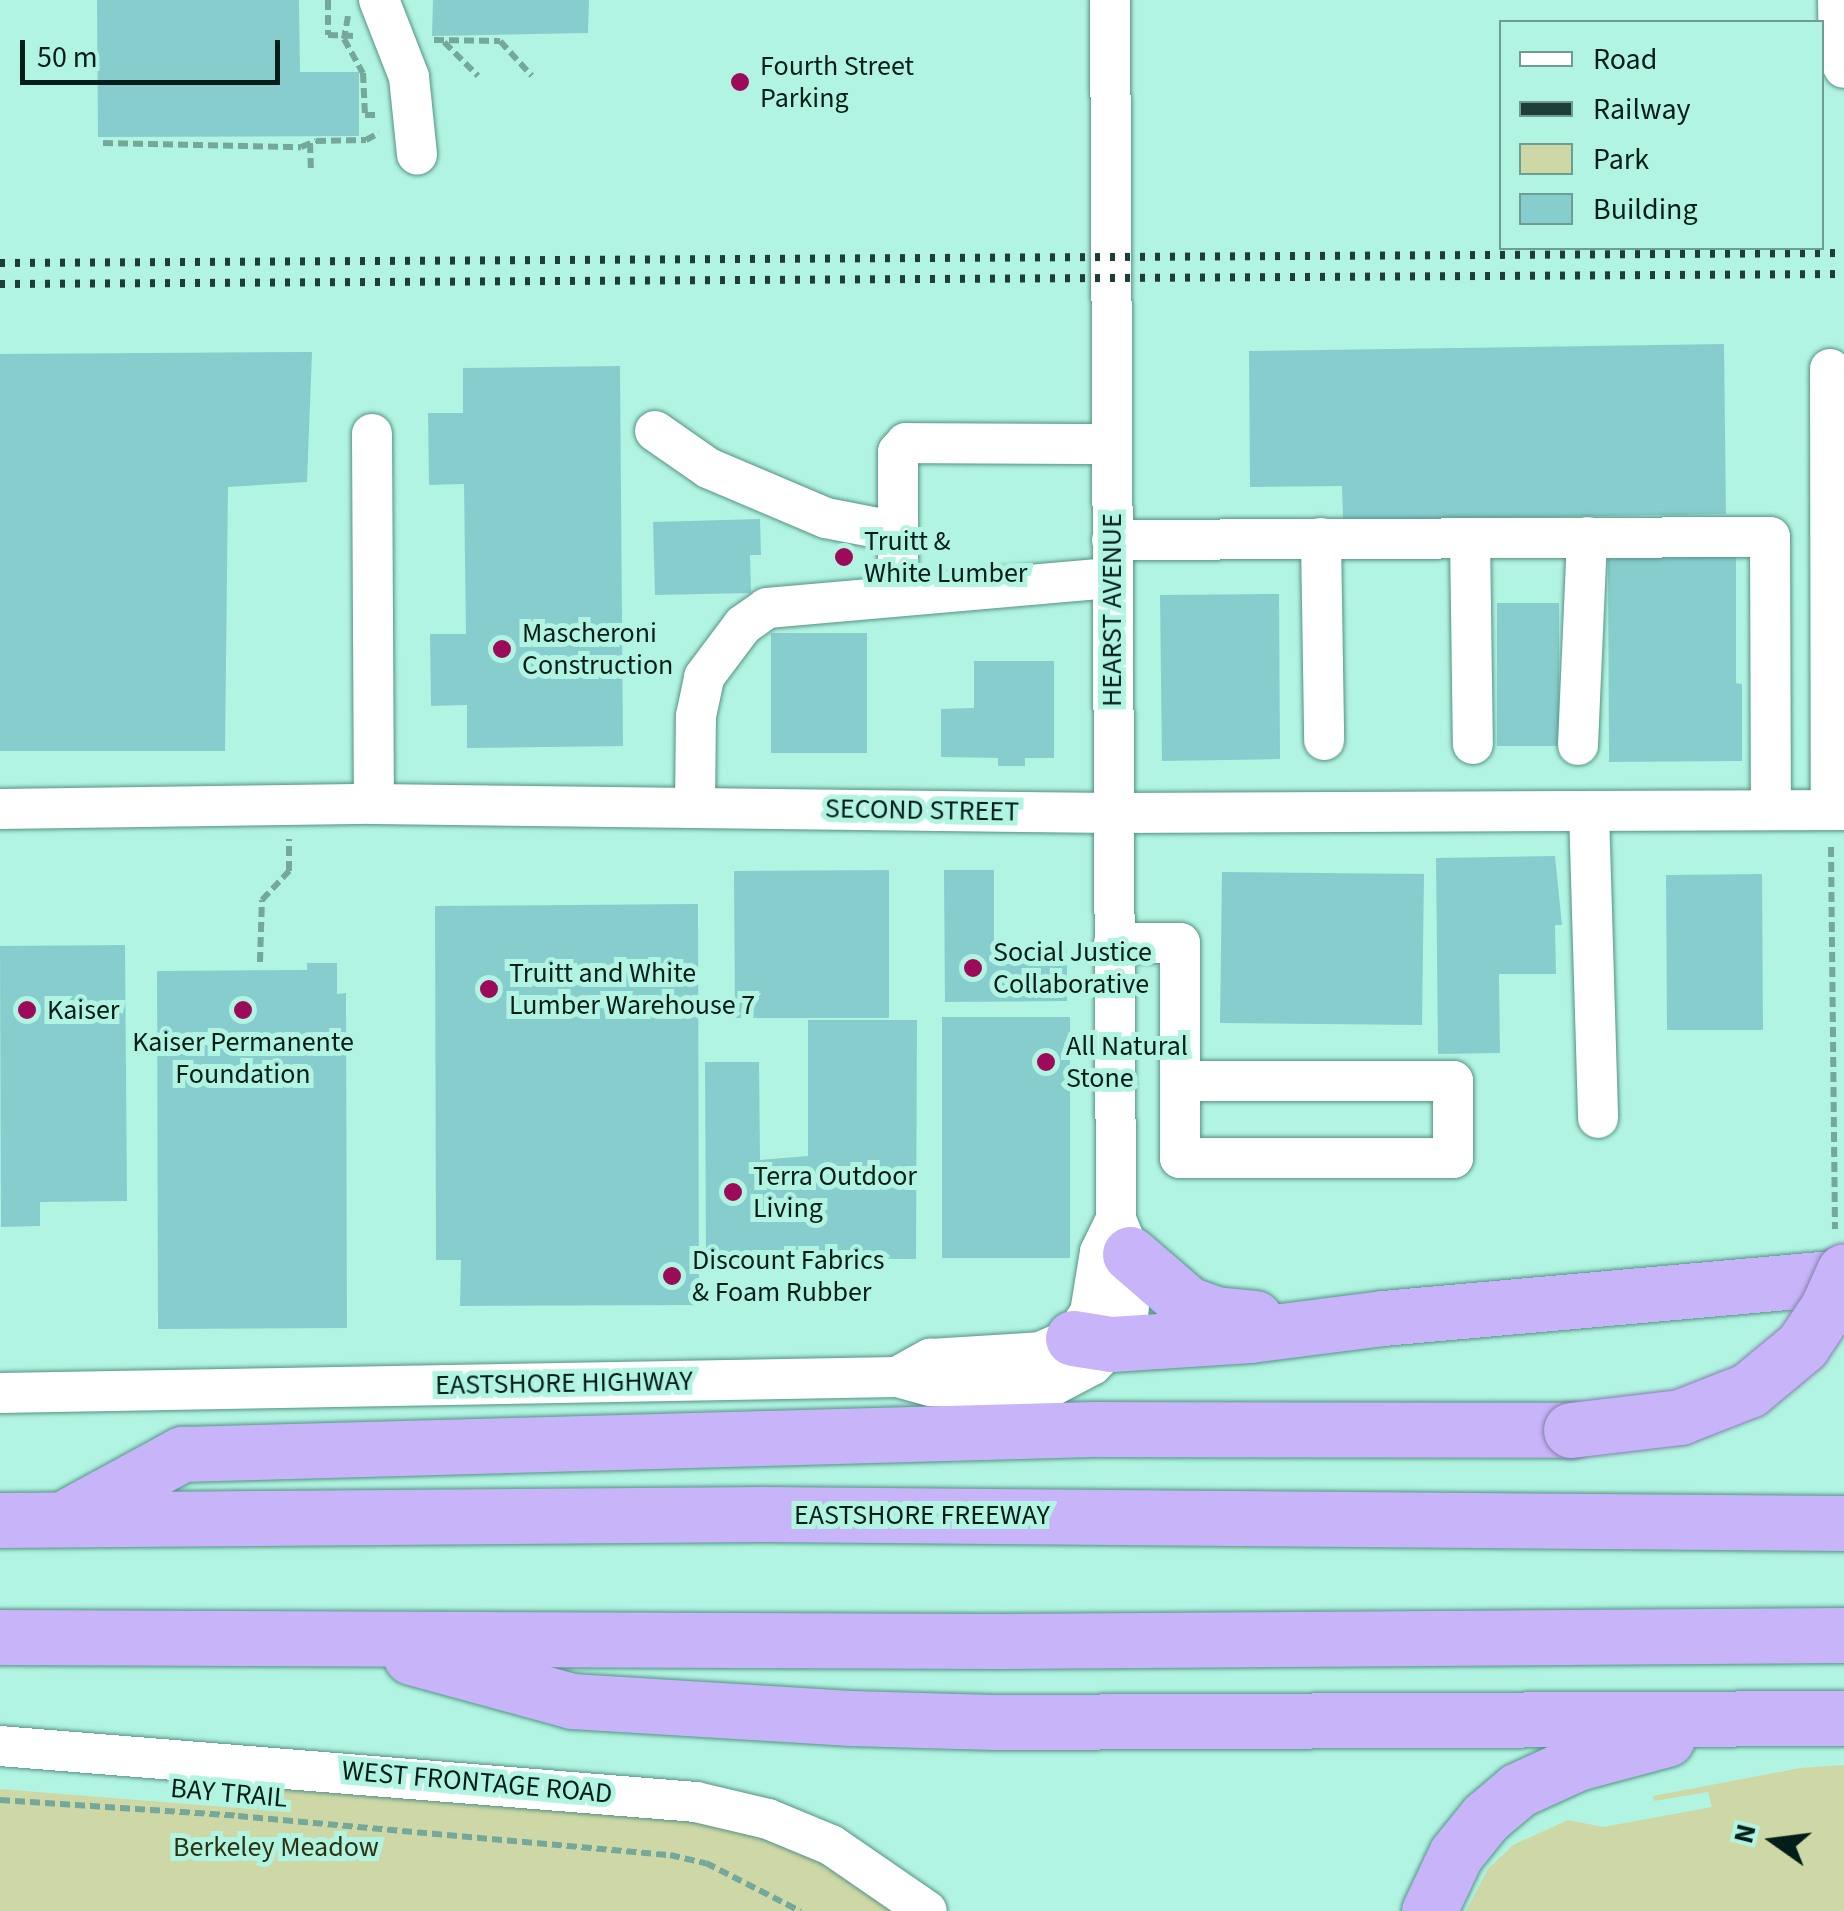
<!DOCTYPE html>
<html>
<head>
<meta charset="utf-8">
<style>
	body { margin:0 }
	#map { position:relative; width:1844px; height:1911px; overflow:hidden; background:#b2f4e2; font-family:"Source Sans 3",sans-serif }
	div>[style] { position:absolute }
	.green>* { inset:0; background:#ced8a6 }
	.building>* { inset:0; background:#87cdce }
	.path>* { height:6px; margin-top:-3px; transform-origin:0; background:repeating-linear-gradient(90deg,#74a89a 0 10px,transparent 0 15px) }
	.roads { filter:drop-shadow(0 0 2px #549384) drop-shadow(0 0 2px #549384) }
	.minor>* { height:40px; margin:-20px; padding:0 20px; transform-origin:20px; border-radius:20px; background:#fff }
	.highway>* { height:55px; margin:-27.5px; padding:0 27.5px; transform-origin:27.5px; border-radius:27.5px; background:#c7b4f9 }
	.rail>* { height:8px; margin-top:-4px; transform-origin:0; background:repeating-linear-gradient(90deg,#1d3d36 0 5px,transparent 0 15px) }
	.bridges { filter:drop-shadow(0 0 2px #8280aa) drop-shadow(0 0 2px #8280aa) }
	.highway-bridge>* { height:55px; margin:-27.5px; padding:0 27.5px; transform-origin:27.5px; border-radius:27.5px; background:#c7b4f9 }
	.dots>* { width:28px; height:28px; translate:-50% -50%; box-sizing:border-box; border:5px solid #b2f4e2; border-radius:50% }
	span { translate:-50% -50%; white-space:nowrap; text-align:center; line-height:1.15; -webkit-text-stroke:10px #b2f4e2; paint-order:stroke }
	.poi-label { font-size:28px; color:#031e18 }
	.left { translate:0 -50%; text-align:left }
	.street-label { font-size:28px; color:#031e18 }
	.park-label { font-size:28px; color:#2e330f }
	.legend { position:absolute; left:1499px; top:20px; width:325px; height:230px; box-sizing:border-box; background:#b2f4e2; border:2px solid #6c9e91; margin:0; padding:12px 18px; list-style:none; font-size:30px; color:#031e18 }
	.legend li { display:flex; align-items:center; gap:20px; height:50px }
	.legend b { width:50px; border:2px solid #6c9e91 }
	.north { position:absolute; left:1724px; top:1791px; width:100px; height:100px; -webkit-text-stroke:8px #b2f4e2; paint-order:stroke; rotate:284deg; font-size:28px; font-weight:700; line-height:40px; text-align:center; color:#031e18 }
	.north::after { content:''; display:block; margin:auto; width:35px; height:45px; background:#031e18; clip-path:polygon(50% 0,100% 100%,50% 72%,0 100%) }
	.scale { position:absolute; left:20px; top:40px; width:260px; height:45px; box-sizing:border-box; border:5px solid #031e18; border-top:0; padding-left:12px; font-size:30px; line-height:35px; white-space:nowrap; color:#031e18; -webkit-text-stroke:8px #b2f4e2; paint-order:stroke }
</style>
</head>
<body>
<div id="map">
	<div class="green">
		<div style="clip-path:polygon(1844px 1765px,1844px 1911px,1466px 1911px,1488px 1869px,1513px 1845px,1568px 1820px,1603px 1827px,1712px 1807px,1708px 1792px,1654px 1801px,1653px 1796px,1800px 1768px)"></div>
		<div style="clip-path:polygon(251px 1781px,625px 1811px,728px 1827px,795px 1848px,927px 1911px,0 1911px,0 1789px,225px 1807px)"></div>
	</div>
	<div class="building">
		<div style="clip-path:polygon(97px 0,299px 0,300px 72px,359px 72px,359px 136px,98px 137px)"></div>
		<div style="clip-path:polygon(433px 0,589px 0,588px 33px,432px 36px)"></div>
		<div style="clip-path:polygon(1724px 344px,1726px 514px,1343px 520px,1342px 486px,1250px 487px,1249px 351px)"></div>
		<div style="clip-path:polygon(312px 352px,307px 482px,228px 487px,225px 751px,0 751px,0 354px)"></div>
		<div style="clip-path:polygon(620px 366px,623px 746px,467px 748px,467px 705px,431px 706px,430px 634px,466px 634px,464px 484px,429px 485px,428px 413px,463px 413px,463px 368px)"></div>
		<div style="clip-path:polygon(760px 519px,761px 555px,750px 555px,751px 593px,655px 595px,653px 522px)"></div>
		<div style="clip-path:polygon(1736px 557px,1736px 683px,1742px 684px,1742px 761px,1609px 762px,1608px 558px)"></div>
		<div style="clip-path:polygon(1279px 594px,1280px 759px,1162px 761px,1160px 595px)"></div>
		<div style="clip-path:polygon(1497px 603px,1559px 603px,1559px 746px,1497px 746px)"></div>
		<div style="clip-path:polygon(771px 633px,867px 633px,867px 753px,771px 753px)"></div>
		<div style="clip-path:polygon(974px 661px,1054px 661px,1054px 758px,1025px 758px,1025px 766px,998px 766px,998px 758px,941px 757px,941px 709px,974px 708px)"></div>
		<div style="clip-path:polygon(1555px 856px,1562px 925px,1555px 925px,1556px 974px,1499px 974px,1500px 1053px,1438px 1054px,1436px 858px)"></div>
		<div style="clip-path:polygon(889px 870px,889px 1018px,735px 1018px,734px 871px)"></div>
		<div style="clip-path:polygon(944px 870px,994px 870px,994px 949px,1067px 949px,1067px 1001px,945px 1002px)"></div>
		<div style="clip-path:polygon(1222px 872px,1424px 874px,1422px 1025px,1220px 1023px)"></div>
		<div style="clip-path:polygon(1762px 874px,1763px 1030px,1667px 1030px,1666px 875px)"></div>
		<div style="clip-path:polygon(698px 904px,699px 1305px,460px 1306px,461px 1260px,436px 1260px,435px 906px)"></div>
		<div style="clip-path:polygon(125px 945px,127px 1201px,40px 1202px,40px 1226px,1px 1227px,0 946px)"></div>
		<div style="clip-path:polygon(307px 963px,337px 963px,337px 994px,346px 993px,347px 1328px,158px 1329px,157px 971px,307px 970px)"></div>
		<div style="clip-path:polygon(942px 1017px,1070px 1017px,1070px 1258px,942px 1258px)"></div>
		<div style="clip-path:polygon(808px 1020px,917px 1020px,916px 1259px,706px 1258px,705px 1062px,759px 1062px,760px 1160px,808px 1156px)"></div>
	</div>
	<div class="path">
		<div style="left:328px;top:0;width:35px;rotate:90deg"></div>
		<div style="left:328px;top:35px;width:28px;rotate:2deg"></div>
		<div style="left:348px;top:16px;width:23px;rotate:100deg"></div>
		<div style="left:344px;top:39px;width:39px;rotate:61deg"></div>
		<div style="left:363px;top:73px;width:42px;rotate:87.3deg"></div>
		<div style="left:365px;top:115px;width:13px"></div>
		<div style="left:434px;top:40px;width:66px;rotate:0.9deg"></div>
		<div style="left:500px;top:41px;width:47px;rotate:47.6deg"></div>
		<div style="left:444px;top:42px;width:48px;rotate:45deg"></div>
		<div style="left:103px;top:143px;width:198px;rotate:1.2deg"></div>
		<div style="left:301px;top:147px;width:16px;rotate:-22deg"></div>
		<div style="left:316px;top:141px;width:50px;rotate:-1.1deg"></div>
		<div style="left:366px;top:140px;width:15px;rotate:-28deg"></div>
		<div style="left:310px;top:143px;width:28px;rotate:88deg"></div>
		<div style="left:1831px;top:847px;width:382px;rotate:89.4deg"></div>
		<div style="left:260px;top:962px;width:62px;rotate:-88.2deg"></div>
		<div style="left:262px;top:900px;width:40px;rotate:-47deg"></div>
		<div style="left:289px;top:871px;width:32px;rotate:-90deg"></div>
		<div style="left:0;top:1800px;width:239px;rotate:3.8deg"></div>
		<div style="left:238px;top:1816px;width:434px;rotate:5.2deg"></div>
		<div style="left:670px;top:1855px;width:37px;rotate:13deg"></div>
		<div style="left:706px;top:1863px;width:106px;rotate:27.1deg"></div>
	</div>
	<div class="roads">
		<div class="minor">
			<div style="left:379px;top:0;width:83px;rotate:68.7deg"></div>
			<div style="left:409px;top:77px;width:78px;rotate:84.1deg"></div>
			<div style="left:1838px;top:0;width:59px;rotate:89deg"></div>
			<div style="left:1839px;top:59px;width:10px;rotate:61deg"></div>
			<div style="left:1830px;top:369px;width:441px;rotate:89.9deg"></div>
			<div style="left:655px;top:431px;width:65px;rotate:34.9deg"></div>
			<div style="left:708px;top:468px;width:128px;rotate:23deg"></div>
			<div style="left:826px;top:518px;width:73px;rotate:11deg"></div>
			<div style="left:372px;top:434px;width:370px;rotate:89.7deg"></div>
			<div style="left:1321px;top:538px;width:202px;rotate:89.1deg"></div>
			<div style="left:1470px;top:538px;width:206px;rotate:89.2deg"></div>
			<div style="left:1112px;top:540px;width:658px;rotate:-0.26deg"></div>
			<div style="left:1770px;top:537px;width:273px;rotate:89.8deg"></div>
			<div style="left:898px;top:596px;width:144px;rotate:-90deg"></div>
			<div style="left:898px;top:452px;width:12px;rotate:-48deg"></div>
			<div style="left:906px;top:443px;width:206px;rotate:0.3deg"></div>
			<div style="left:1578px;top:745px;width:208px;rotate:-87.5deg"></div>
			<div style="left:695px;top:808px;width:92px;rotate:-89.4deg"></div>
			<div style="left:696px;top:716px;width:40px;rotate:-78deg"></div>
			<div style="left:704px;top:677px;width:65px;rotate:-53.1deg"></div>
			<div style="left:743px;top:625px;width:29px;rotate:-35deg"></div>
			<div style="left:767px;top:608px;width:347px;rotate:-5deg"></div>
			<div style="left:0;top:809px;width:374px;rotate:-0.8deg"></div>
			<div style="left:374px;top:804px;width:739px;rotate:0.7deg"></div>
			<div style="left:1113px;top:813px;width:731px;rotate:-0.24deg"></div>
			<div style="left:1589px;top:811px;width:307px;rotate:88.3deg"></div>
			<div style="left:1114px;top:943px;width:66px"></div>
			<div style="left:1180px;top:943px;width:215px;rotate:90deg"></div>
			<div style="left:1180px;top:1158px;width:273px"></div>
			<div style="left:1453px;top:1158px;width:77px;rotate:-90deg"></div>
			<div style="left:1453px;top:1081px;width:273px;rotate:180deg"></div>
			<div style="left:897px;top:1377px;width:38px;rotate:-29deg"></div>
			<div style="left:930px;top:1359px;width:110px;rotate:-3.6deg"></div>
			<div style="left:1040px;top:1352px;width:36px;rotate:-23deg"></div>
			<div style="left:1073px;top:1338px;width:30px;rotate:-56deg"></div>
			<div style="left:1090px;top:1313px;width:62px;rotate:-80.7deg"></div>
			<div style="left:1100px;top:1252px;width:37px;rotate:-64deg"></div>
			<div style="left:0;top:1393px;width:897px;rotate:-1.02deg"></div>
			<div style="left:897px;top:1377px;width:35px;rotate:15deg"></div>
			<div style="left:931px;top:1386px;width:59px;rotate:2.9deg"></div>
			<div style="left:990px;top:1389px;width:62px;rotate:-2.8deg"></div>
			<div style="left:1052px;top:1386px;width:45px;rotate:-27.7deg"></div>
			<div style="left:1092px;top:1365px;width:29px;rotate:-46deg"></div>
			<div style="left:1112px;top:1344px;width:32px;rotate:-60deg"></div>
			<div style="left:1128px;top:1316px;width:37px;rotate:-84deg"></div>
			<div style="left:1132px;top:1279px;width:25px;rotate:-95deg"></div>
			<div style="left:1130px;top:1254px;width:38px;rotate:-112deg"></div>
			<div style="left:1116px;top:1219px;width:1219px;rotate:-90.28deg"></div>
			<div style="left:0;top:1746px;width:698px;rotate:4.6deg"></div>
			<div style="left:696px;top:1802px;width:74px;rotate:13.3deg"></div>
			<div style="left:768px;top:1819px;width:68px;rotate:22.4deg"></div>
			<div style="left:831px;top:1845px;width:116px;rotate:34.5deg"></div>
		</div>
		<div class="highway">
			<div style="left:1130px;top:1254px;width:77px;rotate:40.8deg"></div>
			<div style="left:1188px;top:1304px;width:29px;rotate:20deg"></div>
			<div style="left:1215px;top:1314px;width:40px;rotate:5.7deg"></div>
			<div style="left:1073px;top:1338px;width:39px;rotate:9deg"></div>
			<div style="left:1112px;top:1344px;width:138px;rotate:-3.7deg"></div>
			<div style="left:1250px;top:1335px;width:134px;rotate:-7.3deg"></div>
			<div style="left:1383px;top:1318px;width:463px;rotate:-5.1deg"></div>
			<div style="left:70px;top:1515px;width:128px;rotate:-28.6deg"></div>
			<div style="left:182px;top:1454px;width:912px;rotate:-1.57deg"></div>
			<div style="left:1094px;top:1429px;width:477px;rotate:0.1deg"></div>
			<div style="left:0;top:1520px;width:763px;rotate:-0.45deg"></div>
			<div style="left:763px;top:1514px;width:1081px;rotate:0.48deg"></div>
			<div style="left:0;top:1637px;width:1000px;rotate:0.23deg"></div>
			<div style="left:1000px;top:1641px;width:844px;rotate:-0.41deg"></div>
			<div style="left:411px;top:1657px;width:167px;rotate:15.3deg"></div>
			<div style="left:572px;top:1701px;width:279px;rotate:3.5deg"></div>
			<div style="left:850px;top:1718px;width:144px;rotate:1.6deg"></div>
			<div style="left:994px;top:1722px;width:850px;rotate:-0.27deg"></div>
			<div style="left:1429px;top:1911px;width:63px;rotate:-64.7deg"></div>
			<div style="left:1456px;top:1854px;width:46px;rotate:-51.1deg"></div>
			<div style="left:1485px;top:1818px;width:43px;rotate:-40.3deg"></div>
			<div style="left:1518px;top:1790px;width:65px;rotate:-24.6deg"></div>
			<div style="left:1577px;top:1763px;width:93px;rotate:-14.9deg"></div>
		</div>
	</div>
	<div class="rail">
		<div style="left:0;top:263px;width:1844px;rotate:-0.31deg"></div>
		<div style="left:0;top:284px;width:1844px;rotate:-0.31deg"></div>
	</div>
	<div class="bridges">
		<div class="highway-bridge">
			<div style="left:1571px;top:1430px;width:110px;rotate:-6.8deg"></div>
			<div style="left:1680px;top:1417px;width:74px;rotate:-21.4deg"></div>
			<div style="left:1749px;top:1390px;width:69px;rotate:-39.7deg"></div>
			<div style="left:1802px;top:1346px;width:47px;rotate:-56.3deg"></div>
			<div style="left:1828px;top:1307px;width:39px;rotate:-66deg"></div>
		</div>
	</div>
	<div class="dots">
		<div style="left:740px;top:82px;background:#9c0b59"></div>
		<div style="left:844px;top:557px;background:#9c0b59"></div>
		<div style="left:502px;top:649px;background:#9c0b59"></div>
		<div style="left:973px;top:968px;background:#9c0b59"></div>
		<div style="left:489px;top:989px;background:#9c0b59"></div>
		<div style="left:27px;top:1010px;background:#9c0b59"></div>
		<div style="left:243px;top:1010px;background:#9c0b59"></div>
		<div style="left:1046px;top:1062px;background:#9c0b59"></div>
		<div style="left:733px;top:1192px;background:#9c0b59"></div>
		<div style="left:672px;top:1276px;background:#9c0b59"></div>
	</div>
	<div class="poi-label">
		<span class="left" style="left:760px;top:82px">Fourth Street<br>Parking</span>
		<span class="left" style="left:864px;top:557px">Truitt &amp;<br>White Lumber</span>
		<span class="left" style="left:522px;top:649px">Mascheroni<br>Construction</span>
		<span class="left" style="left:993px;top:968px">Social Justice<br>Collaborative</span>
		<span class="left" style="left:509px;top:989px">Truitt and White<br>Lumber Warehouse 7</span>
		<span class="left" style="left:47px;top:1010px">Kaiser</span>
		<span style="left:243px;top:1058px">Kaiser Permanente<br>Foundation</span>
		<span class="left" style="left:1066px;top:1062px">All Natural<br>Stone</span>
		<span class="left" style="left:753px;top:1192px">Terra Outdoor<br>Living</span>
		<span class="left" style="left:692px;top:1276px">Discount Fabrics<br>&amp; Foam Rubber</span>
	</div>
	<div class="street-label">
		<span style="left:1112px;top:610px;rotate:-90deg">HEARST AVENUE</span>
		<span style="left:922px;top:810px;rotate:1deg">SECOND STREET</span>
		<span style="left:564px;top:1383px;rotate:-1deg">EASTSHORE HIGHWAY</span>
		<span style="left:922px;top:1515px">EASTSHORE FREEWAY</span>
		<span style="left:477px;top:1782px;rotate:5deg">WEST FRONTAGE ROAD</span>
		<span style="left:229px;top:1793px;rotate:5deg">BAY TRAIL</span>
	</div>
	<div class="park-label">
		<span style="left:276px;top:1847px">Berkeley Meadow</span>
	</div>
	<ul class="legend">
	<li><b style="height:12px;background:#fff"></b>Road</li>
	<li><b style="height:12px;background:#1d3d36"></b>Railway</li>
	<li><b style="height:28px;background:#ced8a6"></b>Park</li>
	<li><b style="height:28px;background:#87cdce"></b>Building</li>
	</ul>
	<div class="north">N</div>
	<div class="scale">50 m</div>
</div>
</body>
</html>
